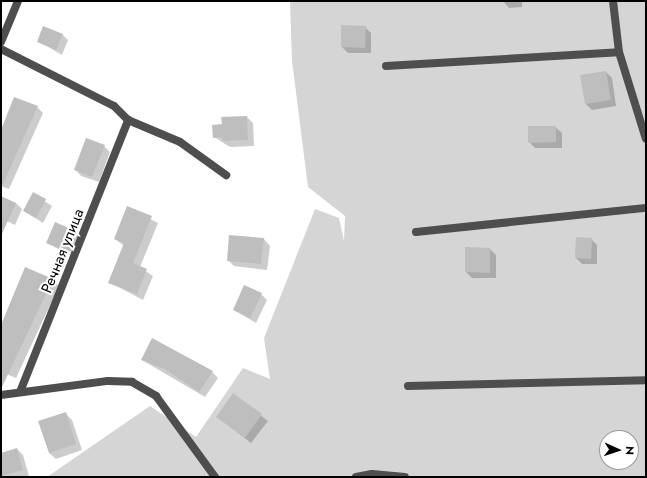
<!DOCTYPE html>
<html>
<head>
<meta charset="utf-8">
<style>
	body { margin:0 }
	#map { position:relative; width:647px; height:478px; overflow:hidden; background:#fff; font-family:Jost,sans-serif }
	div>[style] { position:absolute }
	.green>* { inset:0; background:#d5d5d5 }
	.shadow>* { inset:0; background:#0003 }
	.building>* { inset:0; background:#bebebe }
	.street>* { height:8px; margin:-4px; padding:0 4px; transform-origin:4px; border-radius:4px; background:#4e4e4e }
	span { translate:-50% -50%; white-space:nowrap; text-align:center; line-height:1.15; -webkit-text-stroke:4px #fff; paint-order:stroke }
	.street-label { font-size:15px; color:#000 }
	.frame { position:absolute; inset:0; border:2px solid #000; pointer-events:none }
	.north { position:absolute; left:599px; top:430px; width:40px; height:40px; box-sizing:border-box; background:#fff; border:1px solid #999; border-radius:50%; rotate:93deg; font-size:11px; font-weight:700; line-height:16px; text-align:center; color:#000 }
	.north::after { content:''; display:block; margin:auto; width:14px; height:18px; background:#000; clip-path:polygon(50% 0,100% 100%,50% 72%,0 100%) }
</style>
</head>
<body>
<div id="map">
	<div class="green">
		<div style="clip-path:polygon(evenodd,290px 1px,646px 1px,646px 477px,47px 477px,150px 406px,196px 437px,243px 368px,270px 379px,264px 338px,315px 209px,339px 218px,344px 241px,345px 216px,308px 187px,292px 61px,290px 1px,607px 438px,631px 438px,631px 462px,607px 462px,607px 438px)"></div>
	</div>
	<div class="shadow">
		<div style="clip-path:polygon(503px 1px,522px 1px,522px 7px,509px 8px)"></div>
		<div style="clip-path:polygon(365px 27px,371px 33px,371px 53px,348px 53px,342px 47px)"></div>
		<div style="clip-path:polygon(62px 34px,68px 40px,62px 55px,38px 41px)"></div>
		<div style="clip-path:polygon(606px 72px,612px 78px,616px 106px,592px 110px,586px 104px)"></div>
		<div style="clip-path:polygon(37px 107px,43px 113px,9px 189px,1px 186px,1px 133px)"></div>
		<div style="clip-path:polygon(247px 117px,253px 123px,254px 146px,230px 147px,214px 137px,223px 125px)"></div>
		<div style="clip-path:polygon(555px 127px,562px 133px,562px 148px,535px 148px,529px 142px)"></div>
		<div style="clip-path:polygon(104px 146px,110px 152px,99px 182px,81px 176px,75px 169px)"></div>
		<div style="clip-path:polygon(34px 194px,52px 206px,43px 223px,24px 211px)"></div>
		<div style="clip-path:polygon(1px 200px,16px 203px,22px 209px,15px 225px,1px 218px)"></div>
		<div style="clip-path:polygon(127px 207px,158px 223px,140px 267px,153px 276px,143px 300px,109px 282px,124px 246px,115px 239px)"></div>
		<div style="clip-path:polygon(evenodd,77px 233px,83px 239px,75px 258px,48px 243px,77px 233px,54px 245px,74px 254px,74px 256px,54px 247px,54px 245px)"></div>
		<div style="clip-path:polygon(230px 236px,264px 239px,270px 246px,267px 270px,234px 266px,228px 260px)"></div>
		<div style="clip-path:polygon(591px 239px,597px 245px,597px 264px,582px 264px,576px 258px)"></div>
		<div style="clip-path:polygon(466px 248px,490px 249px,496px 255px,496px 278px,472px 278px,466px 272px)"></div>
		<div style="clip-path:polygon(53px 280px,59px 286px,16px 378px,1px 372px,1px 327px)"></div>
		<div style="clip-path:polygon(261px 294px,267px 300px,256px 323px,234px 310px)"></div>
		<div style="clip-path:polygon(142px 360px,212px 372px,218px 378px,205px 397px)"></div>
		<div style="clip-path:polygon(234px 395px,268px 421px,251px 443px,218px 417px)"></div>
		<div style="clip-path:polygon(66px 414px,72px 420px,82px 450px,56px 459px,49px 453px)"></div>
		<div style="clip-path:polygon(17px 449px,23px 455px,29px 476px,1px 477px,1px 454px)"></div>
	</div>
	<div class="building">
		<div style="clip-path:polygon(341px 25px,366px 26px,365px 48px,341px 47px)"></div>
		<div style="clip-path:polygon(43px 26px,63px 34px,56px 50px,37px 42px)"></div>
		<div style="clip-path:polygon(606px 71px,611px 100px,585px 104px,580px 75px)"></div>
		<div style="clip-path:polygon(14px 97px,38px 106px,1px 188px,1px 130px)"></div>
		<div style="clip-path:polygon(247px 116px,248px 140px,223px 141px,222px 137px,213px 138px,212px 125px,222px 124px,221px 117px)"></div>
		<div style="clip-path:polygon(528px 126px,556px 126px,556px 142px,528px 143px)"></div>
		<div style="clip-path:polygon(86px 138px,105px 145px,92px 177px,74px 170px)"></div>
		<div style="clip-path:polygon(33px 192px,46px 199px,36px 218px,23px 211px)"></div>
		<div style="clip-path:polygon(1px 196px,16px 203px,1px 236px)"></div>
		<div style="clip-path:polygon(127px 206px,152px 216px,133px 263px,147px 269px,137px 294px,108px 283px,124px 243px,114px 239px)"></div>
		<div style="clip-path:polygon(55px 222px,78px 232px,69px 253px,46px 243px)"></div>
		<div style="clip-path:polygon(229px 235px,264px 238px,261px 264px,227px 261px)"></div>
		<div style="clip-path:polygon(576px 237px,592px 238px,591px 259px,575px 258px)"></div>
		<div style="clip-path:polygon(465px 247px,490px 248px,490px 273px,465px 272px)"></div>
		<div style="clip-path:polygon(25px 267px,53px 279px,1px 389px,1px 325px)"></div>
		<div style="clip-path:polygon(244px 285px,262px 293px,250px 318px,233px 310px)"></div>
		<div style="clip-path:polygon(152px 338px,213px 371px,199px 392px,165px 369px,141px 360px)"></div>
		<div style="clip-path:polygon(233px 393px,262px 414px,245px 438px,216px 417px)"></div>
		<div style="clip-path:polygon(66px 412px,76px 444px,49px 453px,38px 421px)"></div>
		<div style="clip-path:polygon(17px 448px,23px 470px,1px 476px,1px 453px)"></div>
	</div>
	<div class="street">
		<div style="left:613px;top:1px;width:51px;rotate:83.3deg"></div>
		<div style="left:619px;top:52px;width:91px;rotate:72.8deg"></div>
		<div style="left:1px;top:42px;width:44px;rotate:-67.5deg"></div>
		<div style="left:1px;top:49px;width:127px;rotate:26.8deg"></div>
		<div style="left:114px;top:106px;width:20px;rotate:45deg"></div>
		<div style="left:128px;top:120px;width:56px;rotate:22.9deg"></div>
		<div style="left:180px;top:142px;width:57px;rotate:35.7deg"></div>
		<div style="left:386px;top:66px;width:233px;rotate:-3.4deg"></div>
		<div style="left:416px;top:232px;width:231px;rotate:-6deg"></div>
		<div style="left:408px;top:386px;width:238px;rotate:-1.4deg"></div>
		<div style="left:20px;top:392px;width:293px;rotate:-68.3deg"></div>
		<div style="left:1px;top:395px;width:108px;rotate:-7.5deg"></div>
		<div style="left:108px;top:381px;width:24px;rotate:2deg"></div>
		<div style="left:132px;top:382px;width:28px;rotate:30deg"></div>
		<div style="left:156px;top:396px;width:100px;rotate:53.9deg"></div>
		<div style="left:356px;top:477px;width:16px;rotate:-11deg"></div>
		<div style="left:372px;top:474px;width:33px;rotate:5deg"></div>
	</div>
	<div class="street-label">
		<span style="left:63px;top:251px;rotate:-68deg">Речная улица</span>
	</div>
	<div class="frame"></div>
	<div class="north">N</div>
</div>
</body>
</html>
